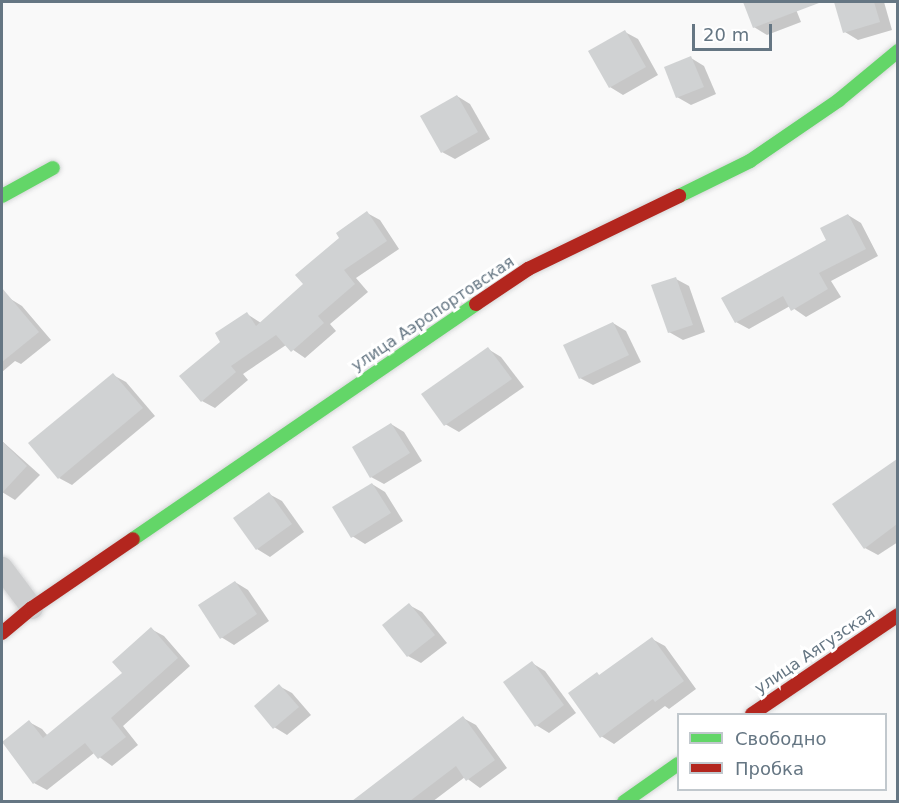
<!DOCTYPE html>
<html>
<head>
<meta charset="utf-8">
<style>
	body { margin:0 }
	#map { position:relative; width:899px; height:803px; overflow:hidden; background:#f9f9f9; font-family:"DejaVu Sans",sans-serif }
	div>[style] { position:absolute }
	.shadow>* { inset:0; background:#0003 }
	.building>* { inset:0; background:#d0d2d3 }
	.roads { filter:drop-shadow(0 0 2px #d5d6d7) drop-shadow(0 0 2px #d5d6d7) }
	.street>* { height:22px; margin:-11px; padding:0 11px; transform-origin:11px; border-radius:11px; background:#cecfd0 }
	.fast>* { height:14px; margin:-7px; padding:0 7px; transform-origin:7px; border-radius:7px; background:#63d668 }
	.jam>* { height:14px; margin:-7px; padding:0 7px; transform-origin:7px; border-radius:7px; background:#b3261e }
	span { translate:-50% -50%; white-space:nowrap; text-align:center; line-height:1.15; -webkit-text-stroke:6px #fff; paint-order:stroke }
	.street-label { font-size:16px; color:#657683 }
	.frame { position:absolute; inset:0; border:3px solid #657683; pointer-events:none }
	.legend { position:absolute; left:677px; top:713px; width:210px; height:78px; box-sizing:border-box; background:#fff; border:2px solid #c1c8cd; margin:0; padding:8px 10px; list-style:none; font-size:18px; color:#657683 }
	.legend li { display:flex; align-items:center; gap:12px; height:30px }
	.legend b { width:30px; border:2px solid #c1c8cd }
	.scale { position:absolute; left:692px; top:24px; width:80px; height:27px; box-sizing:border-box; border:3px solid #657683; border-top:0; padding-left:8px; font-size:18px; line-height:21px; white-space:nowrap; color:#657683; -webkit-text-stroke:4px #fff; paint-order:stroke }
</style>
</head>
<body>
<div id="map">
	<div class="shadow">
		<div style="clip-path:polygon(744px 2px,793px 2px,801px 22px,767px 35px,754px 27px)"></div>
		<div style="clip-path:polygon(836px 2px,884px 2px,892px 30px,858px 40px,845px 32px)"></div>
		<div style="clip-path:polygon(625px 32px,638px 39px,658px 75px,623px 95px,610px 87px)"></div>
		<div style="clip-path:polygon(691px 58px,704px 66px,716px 94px,691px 105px,677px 97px)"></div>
		<div style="clip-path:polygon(457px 96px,470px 104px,490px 139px,455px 159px,442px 152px)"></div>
		<div style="clip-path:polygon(367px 213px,380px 220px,399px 249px,356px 278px,368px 292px,330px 324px,336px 331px,305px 358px,286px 345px,243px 374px,248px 380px,215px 408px,202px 401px,222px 342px,247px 314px,261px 323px,305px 285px,341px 238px)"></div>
		<div style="clip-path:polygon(848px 215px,861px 223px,878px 256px,831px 281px,841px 297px,806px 317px,790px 306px,749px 329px,736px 322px,828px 241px)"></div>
		<div style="clip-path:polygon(676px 279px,689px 286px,705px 332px,683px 340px,669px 332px)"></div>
		<div style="clip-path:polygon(9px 298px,22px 306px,51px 340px,21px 364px,15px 361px,2px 372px,2px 304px)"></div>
		<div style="clip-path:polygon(613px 323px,626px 331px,641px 362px,593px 385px,580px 378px)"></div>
		<div style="clip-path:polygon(488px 349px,501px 357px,524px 387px,459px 432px,445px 424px)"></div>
		<div style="clip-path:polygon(113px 375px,126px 382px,155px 416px,72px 485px,59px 478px)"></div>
		<div style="clip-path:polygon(391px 424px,404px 432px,422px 461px,384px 484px,371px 477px)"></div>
		<div style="clip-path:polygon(2px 441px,40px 475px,15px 500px,2px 492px)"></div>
		<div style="clip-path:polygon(898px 461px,898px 542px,878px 555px,865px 548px,834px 505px)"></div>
		<div style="clip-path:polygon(372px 484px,385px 492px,403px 521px,365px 544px,352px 536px)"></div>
		<div style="clip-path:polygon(269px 494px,282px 501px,304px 532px,270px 557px,257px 549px)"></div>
		<div style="clip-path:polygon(235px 582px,248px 590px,269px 621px,234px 645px,221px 637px)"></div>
		<div style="clip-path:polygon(409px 605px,422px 612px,447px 643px,421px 663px,408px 656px)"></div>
		<div style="clip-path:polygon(151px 629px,164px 636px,190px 666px,123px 726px,138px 745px,112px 766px,94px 753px,47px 790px,34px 783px,29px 722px,42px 729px,48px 736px,124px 674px)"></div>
		<div style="clip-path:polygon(652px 639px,665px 646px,696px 689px,669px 709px,665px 706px,614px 744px,601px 736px,597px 674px,601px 676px)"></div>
		<div style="clip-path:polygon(532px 663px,545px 671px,576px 713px,549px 733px,536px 725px)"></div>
		<div style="clip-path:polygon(279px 686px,292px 693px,311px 715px,287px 735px,274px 727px)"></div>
		<div style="clip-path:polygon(463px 718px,476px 725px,507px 768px,480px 788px,465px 777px,432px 802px,365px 802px,361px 797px)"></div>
	</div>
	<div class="building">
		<div style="clip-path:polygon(743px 2px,818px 2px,819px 3px,753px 28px)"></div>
		<div style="clip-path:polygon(834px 2px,874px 2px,880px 22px,843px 33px)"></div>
		<div style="clip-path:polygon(625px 30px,646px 67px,609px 88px,588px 51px)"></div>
		<div style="clip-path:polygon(691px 56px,704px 87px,676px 98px,664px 67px)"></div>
		<div style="clip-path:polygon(457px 95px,478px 132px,441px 153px,420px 116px)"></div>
		<div style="clip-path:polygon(367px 211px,387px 241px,344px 270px,355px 284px,318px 316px,324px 323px,291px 352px,276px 335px,231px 366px,236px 372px,201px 402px,179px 376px,220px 342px,215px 333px,247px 312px,256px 326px,303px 284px,295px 275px,339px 238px,336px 233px)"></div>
		<div style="clip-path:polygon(848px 214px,866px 249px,819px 273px,828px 289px,791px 311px,783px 296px,735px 323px,721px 298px,826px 240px,820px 228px)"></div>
		<div style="clip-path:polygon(676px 277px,693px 325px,668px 333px,651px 285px)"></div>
		<div style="clip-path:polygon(2px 288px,39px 332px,2px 362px)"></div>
		<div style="clip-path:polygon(613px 322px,629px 355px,579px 379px,563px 345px)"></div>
		<div style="clip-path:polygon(488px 347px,512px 379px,444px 426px,421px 394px)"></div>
		<div style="clip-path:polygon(113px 373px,143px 408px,58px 479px,28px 443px)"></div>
		<div style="clip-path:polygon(391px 423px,410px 453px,370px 478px,352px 447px)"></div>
		<div style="clip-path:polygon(2px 441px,27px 466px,2px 493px)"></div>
		<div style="clip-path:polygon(897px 459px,897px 524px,864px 549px,832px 504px)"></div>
		<div style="clip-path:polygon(372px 483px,391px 513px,351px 538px,332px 507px)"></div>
		<div style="clip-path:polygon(269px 492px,292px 524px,256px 550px,233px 518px)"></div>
		<div style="clip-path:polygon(235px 581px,257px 614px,220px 639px,198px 605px)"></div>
		<div style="clip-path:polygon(409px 603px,435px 635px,407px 657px,382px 625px)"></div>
		<div style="clip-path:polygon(151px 627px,178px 658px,111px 718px,126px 737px,98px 759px,85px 743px,33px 784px,2px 742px,29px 720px,43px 738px,122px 673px,112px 662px)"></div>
		<div style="clip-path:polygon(652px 637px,684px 681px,655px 702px,653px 699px,600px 738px,568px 693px,597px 672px,599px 675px)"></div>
		<div style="clip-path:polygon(532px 661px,564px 705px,535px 727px,503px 682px)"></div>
		<div style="clip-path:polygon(279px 684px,299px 707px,273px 729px,254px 706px)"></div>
		<div style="clip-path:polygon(463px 716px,495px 760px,466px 781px,456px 766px,410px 801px,352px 801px)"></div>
	</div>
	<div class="roads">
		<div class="street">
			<div style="left:2px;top:568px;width:50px;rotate:53.1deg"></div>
		</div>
		<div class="fast">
			<div style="left:2px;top:196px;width:58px;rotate:-28.8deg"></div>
			<div style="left:679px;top:196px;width:79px;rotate:-26.2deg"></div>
			<div style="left:750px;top:161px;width:108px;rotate:-34.4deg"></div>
			<div style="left:839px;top:100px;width:77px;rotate:-39.7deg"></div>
			<div style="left:133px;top:539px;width:416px;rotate:-34.4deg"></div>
			<div style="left:624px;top:802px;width:66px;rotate:-35.1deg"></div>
		</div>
		<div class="jam">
			<div style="left:476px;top:304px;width:63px;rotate:-33.9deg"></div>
			<div style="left:528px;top:269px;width:168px;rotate:-25.8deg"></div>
			<div style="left:2px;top:633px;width:39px;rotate:-40deg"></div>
			<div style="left:32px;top:608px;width:122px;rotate:-34.3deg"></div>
			<div style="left:752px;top:714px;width:176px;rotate:-34.1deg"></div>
		</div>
	</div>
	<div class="street-label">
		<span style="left:433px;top:314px;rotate:-34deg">улица Аэропортовская</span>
		<span style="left:815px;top:651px;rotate:-34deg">улица Аягузская</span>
	</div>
	<div class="frame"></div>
	<ul class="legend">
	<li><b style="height:8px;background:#63d668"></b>Свободно</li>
	<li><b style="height:8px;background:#b3261e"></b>Пробка</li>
	</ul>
	<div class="scale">20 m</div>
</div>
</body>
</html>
